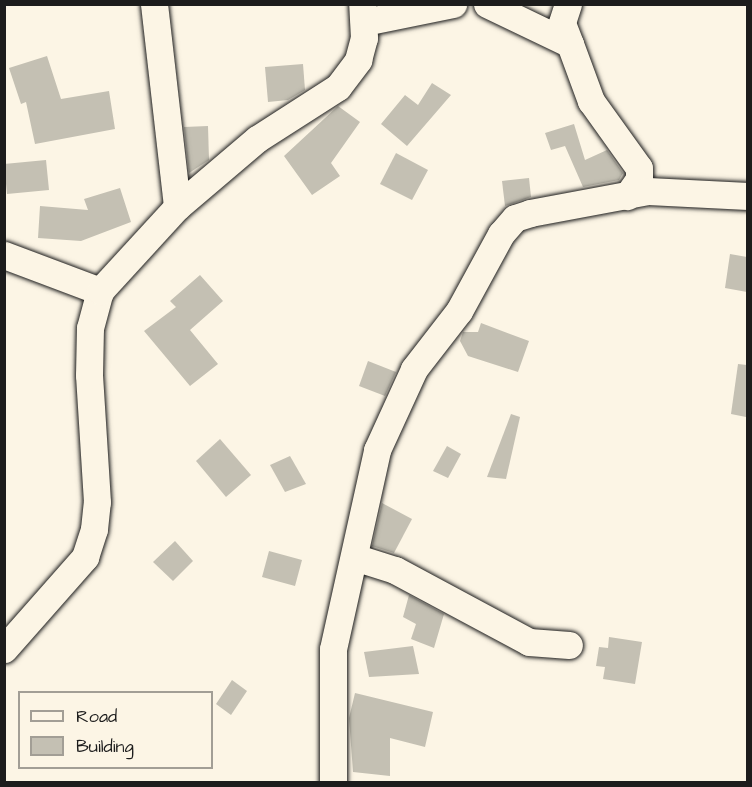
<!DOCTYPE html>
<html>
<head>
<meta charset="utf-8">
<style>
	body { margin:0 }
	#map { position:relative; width:752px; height:787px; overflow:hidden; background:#fcf5e5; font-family:"Architects Daughter",sans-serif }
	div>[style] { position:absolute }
	.building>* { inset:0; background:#c4c0b3 }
	.roads { filter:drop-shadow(0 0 2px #1c1c1c) drop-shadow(0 0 2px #1c1c1c) }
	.minor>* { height:27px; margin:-13.5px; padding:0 13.5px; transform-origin:13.5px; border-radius:13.5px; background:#fcf5e5 }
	span { translate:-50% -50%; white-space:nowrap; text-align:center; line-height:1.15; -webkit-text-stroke:5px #fcf5e5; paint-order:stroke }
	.frame { position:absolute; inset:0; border:6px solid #1c1c1c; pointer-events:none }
	.legend { position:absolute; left:18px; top:691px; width:195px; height:78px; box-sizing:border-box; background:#fcf5e5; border:2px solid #a29e95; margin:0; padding:8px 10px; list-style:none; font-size:18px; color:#1c1c1c }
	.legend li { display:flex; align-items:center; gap:12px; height:30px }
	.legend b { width:30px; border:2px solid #a29e95 }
</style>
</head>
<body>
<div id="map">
	<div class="building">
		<div style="clip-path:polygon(47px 56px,61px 99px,109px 91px,115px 129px,35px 144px,26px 102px,21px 104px,9px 68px)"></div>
		<div style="clip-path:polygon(303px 64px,305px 90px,288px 100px,268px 102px,265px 67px)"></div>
		<div style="clip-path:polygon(432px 83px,451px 95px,407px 146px,381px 124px,405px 95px,418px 105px)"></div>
		<div style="clip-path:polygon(338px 106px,360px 122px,331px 163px,340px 176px,312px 195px,284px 156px)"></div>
		<div style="clip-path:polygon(574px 124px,585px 160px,607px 150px,623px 173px,619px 180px,583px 187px,565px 146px,551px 150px,545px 133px)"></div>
		<div style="clip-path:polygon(208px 126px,209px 160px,189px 173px,184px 127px)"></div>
		<div style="clip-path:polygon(396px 153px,428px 170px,412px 200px,380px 184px)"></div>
		<div style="clip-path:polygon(46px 160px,49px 190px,7px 194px,4px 164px)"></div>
		<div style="clip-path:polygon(529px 178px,531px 197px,505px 206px,502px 181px)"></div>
		<div style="clip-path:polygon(120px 188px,131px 222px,81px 241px,38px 238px,40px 206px,88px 210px,84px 199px)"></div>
		<div style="clip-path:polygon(730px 254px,747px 257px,747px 292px,725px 288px)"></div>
		<div style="clip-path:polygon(200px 275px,223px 301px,190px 330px,218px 364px,190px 386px,144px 331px,176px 307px,170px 301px)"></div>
		<div style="clip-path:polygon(481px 323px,529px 341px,518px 372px,468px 356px,460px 341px,463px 332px,478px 332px)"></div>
		<div style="clip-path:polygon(368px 361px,396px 372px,385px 396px,359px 386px)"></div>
		<div style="clip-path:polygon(738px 364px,747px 365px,746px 417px,731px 414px)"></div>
		<div style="clip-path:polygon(511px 414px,520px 417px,506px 479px,487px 477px)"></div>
		<div style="clip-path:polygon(220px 439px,251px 475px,226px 497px,196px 461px)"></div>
		<div style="clip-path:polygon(447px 446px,461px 454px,448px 478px,433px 471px)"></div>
		<div style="clip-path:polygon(290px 456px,306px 484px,285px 492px,270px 465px)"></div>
		<div style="clip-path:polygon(382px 503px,412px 519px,394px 553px,372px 546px)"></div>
		<div style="clip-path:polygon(175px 541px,193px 561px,173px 581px,153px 562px)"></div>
		<div style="clip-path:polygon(269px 551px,302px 560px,295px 586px,262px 577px)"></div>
		<div style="clip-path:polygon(409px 595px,444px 614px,434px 648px,411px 639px,416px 624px,403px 617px)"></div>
		<div style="clip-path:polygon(609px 637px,642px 642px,635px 684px,603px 679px,605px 667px,596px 666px,599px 647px,608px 648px)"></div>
		<div style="clip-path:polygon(413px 646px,419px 674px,369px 677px,364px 652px)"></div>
		<div style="clip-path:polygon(232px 680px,247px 691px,231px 715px,216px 704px)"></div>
		<div style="clip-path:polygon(355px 693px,433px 712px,425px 747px,390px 738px,390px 776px,353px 772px,349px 718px)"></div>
	</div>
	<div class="roads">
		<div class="minor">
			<div style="left:154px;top:4px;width:204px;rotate:83.5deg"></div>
			<div style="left:487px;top:4px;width:92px;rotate:25.7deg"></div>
			<div style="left:570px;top:44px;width:61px;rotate:69.8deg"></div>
			<div style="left:591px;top:101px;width:82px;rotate:54.4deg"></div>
			<div style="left:639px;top:168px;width:11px;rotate:90deg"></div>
			<div style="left:639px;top:179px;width:21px;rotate:125deg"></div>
			<div style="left:568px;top:4px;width:20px;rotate:108deg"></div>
			<div style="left:562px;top:23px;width:22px;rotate:69deg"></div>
			<div style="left:364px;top:22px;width:91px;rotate:-11.4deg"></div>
			<div style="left:4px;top:255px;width:103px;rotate:20.6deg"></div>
			<div style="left:354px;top:557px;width:43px;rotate:17.6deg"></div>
			<div style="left:395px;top:570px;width:152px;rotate:28.2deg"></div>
			<div style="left:529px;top:642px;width:40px;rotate:4.3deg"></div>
			<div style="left:4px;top:649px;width:123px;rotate:-48.6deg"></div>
			<div style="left:85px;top:557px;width:29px;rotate:-72deg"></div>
			<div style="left:94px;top:529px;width:27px;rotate:-84deg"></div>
			<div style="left:97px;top:502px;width:127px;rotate:-93.6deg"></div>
			<div style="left:89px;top:375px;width:47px;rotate:-88.8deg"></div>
			<div style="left:90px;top:328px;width:38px;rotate:-75deg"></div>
			<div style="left:100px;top:291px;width:114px;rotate:-47.5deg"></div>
			<div style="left:177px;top:207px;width:105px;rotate:-40.4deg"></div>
			<div style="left:257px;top:139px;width:96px;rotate:-32.7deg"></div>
			<div style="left:338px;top:87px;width:34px;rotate:-53deg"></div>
			<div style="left:358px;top:60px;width:23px;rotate:-75deg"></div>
			<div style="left:364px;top:38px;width:34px;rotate:-93deg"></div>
			<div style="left:333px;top:782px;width:133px;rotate:-90deg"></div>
			<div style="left:333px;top:649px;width:204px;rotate:-77.5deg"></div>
			<div style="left:377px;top:450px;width:89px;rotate:-65.4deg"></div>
			<div style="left:414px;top:369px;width:73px;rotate:-52.2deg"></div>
			<div style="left:459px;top:311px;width:88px;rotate:-61.4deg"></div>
			<div style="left:501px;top:234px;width:21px;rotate:-49deg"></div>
			<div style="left:515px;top:218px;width:16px;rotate:-18deg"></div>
			<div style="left:530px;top:213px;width:120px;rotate:-10.6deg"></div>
			<div style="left:648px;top:191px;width:100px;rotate:2.9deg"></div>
		</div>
	</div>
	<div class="frame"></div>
	<ul class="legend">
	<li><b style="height:8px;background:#fcf5e5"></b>Road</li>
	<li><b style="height:16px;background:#c4c0b3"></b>Building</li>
	</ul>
</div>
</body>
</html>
